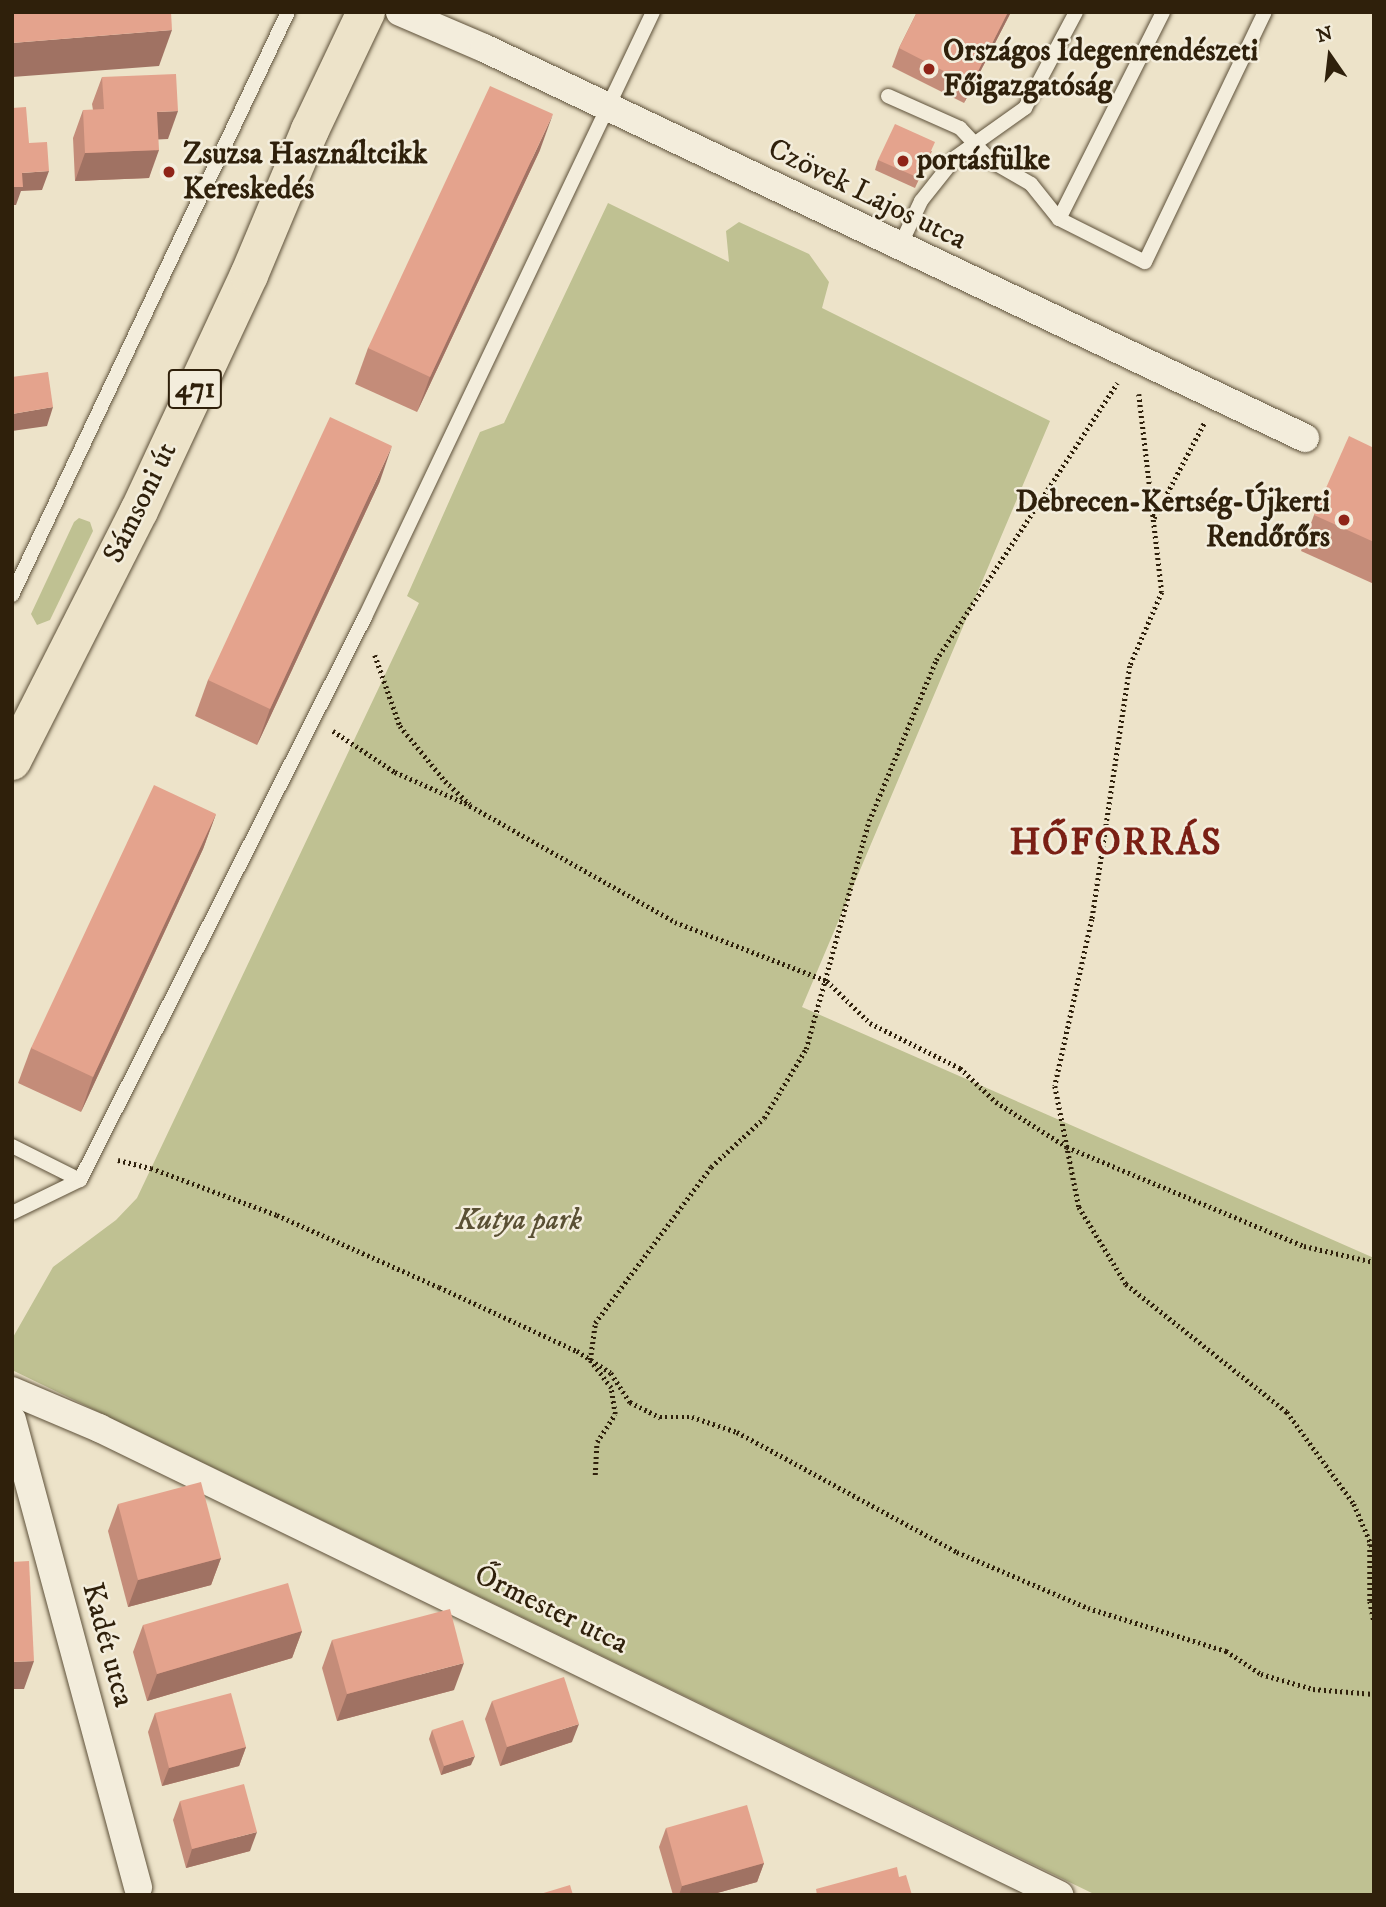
<!DOCTYPE html>
<html>
<head>
<meta charset="utf-8">
<style>
	body { margin:0 }
	#map { position:relative; width:1386px; height:1907px; overflow:hidden; background:#ede3c9; font-family:"IM FELL DW Pica",serif }
	div>[style] { position:absolute }
	.green>* { inset:0; background:#bfc192 }
	.path>* { height:4.5px; margin-top:-2.25px; transform-origin:0; background:repeating-linear-gradient(90deg,#2f200b 0 2px,transparent 0 5.5px) }
	.roads { filter:drop-shadow(0 0 2px #5e513a) drop-shadow(0 0 2px #5e513a) }
	.lane>* { height:14px; margin:-7px; padding:0 7px; transform-origin:7px; border-radius:7px; background:#f3eddc }
	.street>* { height:28px; margin:-14px; padding:0 14px; transform-origin:14px; border-radius:14px; background:#f3eddc }
	.primary>* { height:38px; margin:-19px; padding:0 19px; transform-origin:19px; border-radius:19px; background:#ede3c9 }
	.wall>* { inset:0; background:#c48c79 }
	.shaded-wall>* { inset:0; background:#a07263 }
	.building>* { inset:0; background:#e4a38d }
	.dots>* { width:19px; height:19px; translate:-50% -50%; box-sizing:border-box; border:4px solid #f3eddc; border-radius:50% }
	span { translate:-50% -50%; white-space:nowrap; text-align:center; line-height:1.15; -webkit-text-stroke:5px #f3eddc; paint-order:stroke }
	.shield-label span { padding:2px 5px; background:#f3eddc; border:2px solid; border-radius:5px; -webkit-text-stroke-width:0 }
	.shield-label { font-size:28px; color:#2f200b; font-weight:700 }
	.poi-label { font-size:30px; color:#2f200b; font-weight:700 }
	.left { translate:0 -50%; text-align:left }
	.right { translate:-100% -50%; text-align:right }
	.street-label { font-size:30px; color:#2f200b }
	.park-label { font-size:30px; color:#5a5034; font-style:italic }
	.district-label { font-size:37px; color:#7a1f14; font-weight:700; letter-spacing:2px }
	.frame { position:absolute; inset:0; border:14px solid #2f200b; pointer-events:none }
	.north { position:absolute; left:1295px; top:21px; width:70px; height:70px; -webkit-text-stroke:5px #f3eddc; paint-order:stroke; rotate:346deg; font-size:19px; font-weight:700; line-height:28px; text-align:center; color:#2f200b }
	.north::after { content:''; display:block; margin:auto; width:24px; height:32px; background:#2f200b; clip-path:polygon(50% 0,100% 100%,50% 72%,0 100%) }
</style>
</head>
<body>
<div id="map">
	<div class="green">
		<div style="clip-path:polygon(608px 203px,729px 262px,726px 231px,739px 222px,809px 254px,829px 282px,822px 308px,1050px 421px,802px 1007px,1374px 1258px,1374px 1895px,1096px 1895px,12px 1370px,12px 1339px,53px 1267px,116px 1220px,137px 1198px,419px 603px,407px 596px,480px 432px,504px 423px)"></div>
		<div style="clip-path:polygon(79px 518px,90px 522px,93px 531px,50px 620px,37px 625px,31px 614px,74px 522px)"></div>
	</div>
	<div class="path">
		<div style="left:1139px;top:394px;width:199px;rotate:83.4deg"></div>
		<div style="left:1162px;top:592px;width:81px;rotate:113.4deg"></div>
		<div style="left:1130px;top:666px;width:256px;rotate:98.5deg"></div>
		<div style="left:1092px;top:919px;width:171px;rotate:102.5deg"></div>
		<div style="left:1055px;top:1086px;width:123px;rotate:78.8deg"></div>
		<div style="left:1079px;top:1207px;width:90px;rotate:58.6deg"></div>
		<div style="left:1126px;top:1284px;width:206px;rotate:38.5deg"></div>
		<div style="left:1287px;top:1412px;width:114px;rotate:53.9deg"></div>
		<div style="left:1354px;top:1504px;width:51px;rotate:66.9deg"></div>
		<div style="left:1154px;top:518px;width:107px;rotate:-62.2deg"></div>
		<div style="left:375px;top:655px;width:75px;rotate:70.6deg"></div>
		<div style="left:400px;top:726px;width:71px;rotate:50.7deg"></div>
		<div style="left:445px;top:781px;width:34px;rotate:43deg"></div>
		<div style="left:333px;top:731px;width:74px;rotate:33.5deg"></div>
		<div style="left:395px;top:772px;width:77px;rotate:23.9deg"></div>
		<div style="left:465px;top:803px;width:241px;rotate:29.5deg"></div>
		<div style="left:675px;top:922px;width:163px;rotate:21.2deg"></div>
		<div style="left:827px;top:981px;width:60px;rotate:44.3deg"></div>
		<div style="left:870px;top:1023px;width:101px;rotate:26.6deg"></div>
		<div style="left:960px;top:1068px;width:50px;rotate:43.4deg"></div>
		<div style="left:996px;top:1102px;width:84px;rotate:32.4deg"></div>
		<div style="left:1067px;top:1147px;width:257px;rotate:22.7deg"></div>
		<div style="left:1304px;top:1246px;width:72px;rotate:12.9deg"></div>
		<div style="left:118px;top:1160px;width:34px;rotate:14deg"></div>
		<div style="left:151px;top:1168px;width:134px;rotate:20.5deg"></div>
		<div style="left:277px;top:1215px;width:177px;rotate:24deg"></div>
		<div style="left:439px;top:1287px;width:152px;rotate:24.9deg"></div>
		<div style="left:577px;top:1351px;width:40px;rotate:32.9deg"></div>
		<div style="left:611px;top:1373px;width:35px;rotate:57deg"></div>
		<div style="left:630px;top:1402px;width:34px;rotate:27deg"></div>
		<div style="left:660px;top:1417px;width:32px"></div>
		<div style="left:692px;top:1417px;width:47px;rotate:18.4deg"></div>
		<div style="left:737px;top:1432px;width:251px;rotate:28.6deg"></div>
		<div style="left:957px;top:1552px;width:142px;rotate:23.1deg"></div>
		<div style="left:1088px;top:1608px;width:145px;rotate:17.3deg"></div>
		<div style="left:1226px;top:1651px;width:42px;rotate:33.3deg"></div>
		<div style="left:1261px;top:1674px;width:54px;rotate:16.1deg"></div>
		<div style="left:1313px;top:1689px;width:61px;rotate:4.7deg"></div>
		<div style="left:595px;top:1475px;width:33px;rotate:-87deg"></div>
		<div style="left:597px;top:1442px;width:33px;rotate:-57deg"></div>
		<div style="left:615px;top:1414px;width:26px;rotate:-99deg"></div>
		<div style="left:611px;top:1388px;width:35px;rotate:-127deg"></div>
		<div style="left:590px;top:1360px;width:37px;rotate:-82deg"></div>
		<div style="left:595px;top:1323px;width:194px;rotate:-53.4deg"></div>
		<div style="left:711px;top:1167px;width:72px;rotate:-42.8deg"></div>
		<div style="left:764px;top:1118px;width:81px;rotate:-58.7deg"></div>
		<div style="left:806px;top:1049px;width:237px;rotate:-74.6deg"></div>
		<div style="left:869px;top:821px;width:174px;rotate:-67.4deg"></div>
		<div style="left:936px;top:660px;width:331px;rotate:-56.8deg"></div>
		<div style="left:1370px;top:1544px;width:57px;rotate:90deg"></div>
		<div style="left:1370px;top:1601px;width:21px;rotate:79deg"></div>
	</div>
	<div class="roads">
		<div class="lane">
			<div style="left:888px;top:96px;width:79px;rotate:24deg"></div>
			<div style="left:960px;top:128px;width:45px;rotate:46.8deg"></div>
			<div style="left:991px;top:161px;width:46px;rotate:29.9deg"></div>
			<div style="left:1031px;top:184px;width:45px;rotate:51.3deg"></div>
			<div style="left:1059px;top:219px;width:96px;rotate:26.6deg"></div>
			<div style="left:1145px;top:262px;width:277px;rotate:-64.4deg"></div>
			<div style="left:1059px;top:219px;width:232px;rotate:-63.3deg"></div>
			<div style="left:899px;top:248px;width:52px;rotate:-64.9deg"></div>
			<div style="left:921px;top:201px;width:56px;rotate:-51.5deg"></div>
			<div style="left:956px;top:157px;width:85px;rotate:-35.4deg"></div>
			<div style="left:1025px;top:108px;width:109px;rotate:-62deg"></div>
			<div style="left:12px;top:595px;width:645px;rotate:-64.67deg"></div>
			<div style="left:12px;top:1146px;width:76px;rotate:26.6deg"></div>
			<div style="left:12px;top:1213px;width:76px;rotate:-25.9deg"></div>
			<div style="left:80px;top:1180px;width:631px;rotate:-63.15deg"></div>
			<div style="left:365px;top:617px;width:670px;rotate:-64.54deg"></div>
		</div>
		<div class="street">
			<div style="left:400px;top:12px;width:91px;rotate:23.2deg"></div>
			<div style="left:484px;top:48px;width:909px;rotate:25.41deg"></div>
			<div style="left:12px;top:1391px;width:95px;rotate:23deg"></div>
			<div style="left:99px;top:1428px;width:1068px;rotate:25.94deg"></div>
			<div style="left:12px;top:1420px;width:484px;rotate:74.9deg"></div>
		</div>
		<div class="primary">
			<div style="left:12px;top:761px;width:280px;rotate:-63.1deg"></div>
			<div style="left:139px;top:511px;width:260px;rotate:-65deg"></div>
			<div style="left:249px;top:275px;width:157px;rotate:-67.2deg"></div>
			<div style="left:310px;top:130px;width:131px;rotate:-64.6deg"></div>
		</div>
	</div>
	<div class="wall">
		<div style="clip-path:polygon(917px 12px,1011px 12px,964px 103px,892px 67px,899px 48px)"></div>
		<div style="clip-path:polygon(102px 77px,168px 139px,158px 139px,149px 178px,75px 181px,73px 138px,83px 110px,93px 110px,92px 104px)"></div>
		<div style="clip-path:polygon(540px 150px,417px 412px,355px 384px,368px 348px)"></div>
		<div style="clip-path:polygon(932px 151px,915px 188px,875px 170px,878px 160px)"></div>
		<div style="clip-path:polygon(1374px 448px,1374px 584px,1301px 551px,1314px 515px)"></div>
		<div style="clip-path:polygon(380px 481px,257px 745px,195px 716px,208px 680px)"></div>
		<div style="clip-path:polygon(216px 814px,203px 849px,81px 1112px,18px 1083px,31px 1048px)"></div>
		<div style="clip-path:polygon(118px 1504px,221px 1558px,211px 1585px,128px 1607px,108px 1531px)"></div>
		<div style="clip-path:polygon(143px 1625px,302px 1631px,292px 1658px,147px 1701px,133px 1652px)"></div>
		<div style="clip-path:polygon(332px 1640px,454px 1690px,337px 1721px,322px 1668px)"></div>
		<div style="clip-path:polygon(492px 1701px,572px 1742px,500px 1766px,485px 1719px)"></div>
		<div style="clip-path:polygon(155px 1713px,246px 1747px,239px 1766px,162px 1786px,148px 1732px)"></div>
		<div style="clip-path:polygon(432px 1730px,471px 1765px,441px 1775px,429px 1739px)"></div>
		<div style="clip-path:polygon(180px 1801px,250px 1851px,186px 1868px,173px 1820px)"></div>
		<div style="clip-path:polygon(666px 1828px,764px 1863px,757px 1882px,710px 1895px,673px 1895px,659px 1847px)"></div>
	</div>
	<div class="shaded-wall">
		<div style="clip-path:polygon(1008px 12px,1011px 12px,964px 103px,971px 85px)"></div>
		<div style="clip-path:polygon(172px 30px,159px 66px,12px 77px,12px 43px)"></div>
		<div style="clip-path:polygon(178px 111px,168px 139px,147px 140px,157px 112px)"></div>
		<div style="clip-path:polygon(553px 114px,540px 150px,417px 412px,430px 377px)"></div>
		<div style="clip-path:polygon(159px 150px,149px 178px,75px 181px,85px 153px)"></div>
		<div style="clip-path:polygon(49px 171px,42px 190px,21px 191px,16px 205px,12px 205px,12px 187px,22px 173px)"></div>
		<div style="clip-path:polygon(53px 407px,47px 426px,12px 431px,12px 414px)"></div>
		<div style="clip-path:polygon(392px 446px,380px 481px,257px 745px,270px 709px)"></div>
		<div style="clip-path:polygon(216px 814px,203px 849px,81px 1112px,93px 1077px)"></div>
		<div style="clip-path:polygon(221px 1558px,211px 1585px,128px 1607px,138px 1580px)"></div>
		<div style="clip-path:polygon(302px 1631px,292px 1658px,147px 1701px,157px 1674px)"></div>
		<div style="clip-path:polygon(34px 1661px,24px 1689px,12px 1689px,12px 1662px)"></div>
		<div style="clip-path:polygon(464px 1663px,454px 1690px,337px 1721px,347px 1694px)"></div>
		<div style="clip-path:polygon(579px 1724px,572px 1742px,500px 1766px,507px 1747px)"></div>
		<div style="clip-path:polygon(246px 1747px,239px 1766px,162px 1786px,169px 1768px)"></div>
		<div style="clip-path:polygon(475px 1756px,471px 1765px,441px 1775px,444px 1766px)"></div>
		<div style="clip-path:polygon(257px 1832px,250px 1851px,186px 1868px,192px 1849px)"></div>
		<div style="clip-path:polygon(764px 1863px,757px 1882px,710px 1895px,679px 1895px,682px 1886px)"></div>
	</div>
	<div class="building">
		<div style="clip-path:polygon(12px 12px,171px 12px,172px 30px,12px 43px)"></div>
		<div style="clip-path:polygon(917px 12px,1008px 12px,971px 85px,899px 48px)"></div>
		<div style="clip-path:polygon(176px 74px,178px 111px,157px 112px,159px 150px,85px 153px,83px 110px,104px 109px,102px 77px)"></div>
		<div style="clip-path:polygon(490px 86px,553px 114px,430px 377px,368px 348px)"></div>
		<div style="clip-path:polygon(26px 107px,29px 143px,47px 142px,49px 171px,22px 173px,23px 187px,12px 187px,12px 108px)"></div>
		<div style="clip-path:polygon(895px 124px,935px 142px,919px 178px,878px 160px)"></div>
		<div style="clip-path:polygon(48px 372px,53px 407px,12px 414px,12px 377px)"></div>
		<div style="clip-path:polygon(330px 417px,392px 446px,270px 709px,208px 680px)"></div>
		<div style="clip-path:polygon(1349px 436px,1374px 448px,1374px 542px,1314px 515px)"></div>
		<div style="clip-path:polygon(154px 785px,216px 814px,93px 1077px,31px 1048px)"></div>
		<div style="clip-path:polygon(201px 1482px,221px 1558px,138px 1580px,118px 1504px)"></div>
		<div style="clip-path:polygon(29px 1561px,34px 1661px,12px 1662px,12px 1562px)"></div>
		<div style="clip-path:polygon(288px 1583px,302px 1631px,157px 1674px,143px 1625px)"></div>
		<div style="clip-path:polygon(450px 1609px,464px 1663px,347px 1694px,332px 1640px)"></div>
		<div style="clip-path:polygon(564px 1677px,579px 1724px,507px 1747px,492px 1701px)"></div>
		<div style="clip-path:polygon(231px 1693px,246px 1747px,169px 1768px,155px 1713px)"></div>
		<div style="clip-path:polygon(463px 1720px,475px 1756px,444px 1766px,432px 1730px)"></div>
		<div style="clip-path:polygon(244px 1784px,257px 1832px,192px 1849px,180px 1801px)"></div>
		<div style="clip-path:polygon(747px 1805px,764px 1863px,682px 1886px,666px 1828px)"></div>
		<div style="clip-path:polygon(897px 1867px,899px 1877px,906px 1875px,912px 1895px,817px 1895px,816px 1889px)"></div>
		<div style="clip-path:polygon(570px 1885px,573px 1895px,537px 1895px)"></div>
	</div>
	<div class="dots">
		<div style="left:929px;top:69px;background:#8f2418"></div>
		<div style="left:903px;top:161px;background:#8f2418"></div>
		<div style="left:169px;top:172px;background:#8f2418"></div>
		<div style="left:1344px;top:520px;background:#8f2418"></div>
	</div>
	<div class="shield-label">
		<span style="left:195px;top:389px">471</span>
	</div>
	<div class="poi-label">
		<span class="left" style="left:943px;top:69px">Országos Idegenrendészeti<br>Főigazgatóság</span>
		<span class="left" style="left:183px;top:172px">Zsuzsa Használtcikk<br>Kereskedés</span>
		<span class="left" style="left:917px;top:161px">portásfülke</span>
		<span class="right" style="left:1330px;top:520px">Debrecen-Kertség-Újkerti<br>Rendőrőrs</span>
	</div>
	<div class="street-label">
		<span style="left:867px;top:195px;rotate:26deg">Czövek Lajos utca</span>
		<span style="left:141px;top:503px;rotate:-64deg">Sámsoni út</span>
		<span style="left:551px;top:1610px;rotate:26deg">Őrmester utca</span>
		<span style="left:107px;top:1645px;rotate:75deg">Kadét utca</span>
	</div>
	<div class="park-label">
		<span style="left:519px;top:1221px">Kutya park</span>
	</div>
	<div class="district-label">
		<span style="left:1116px;top:844px">HŐFORRÁS</span>
	</div>
	<div class="frame"></div>
	<div class="north">N</div>
</div>
</body>
</html>
